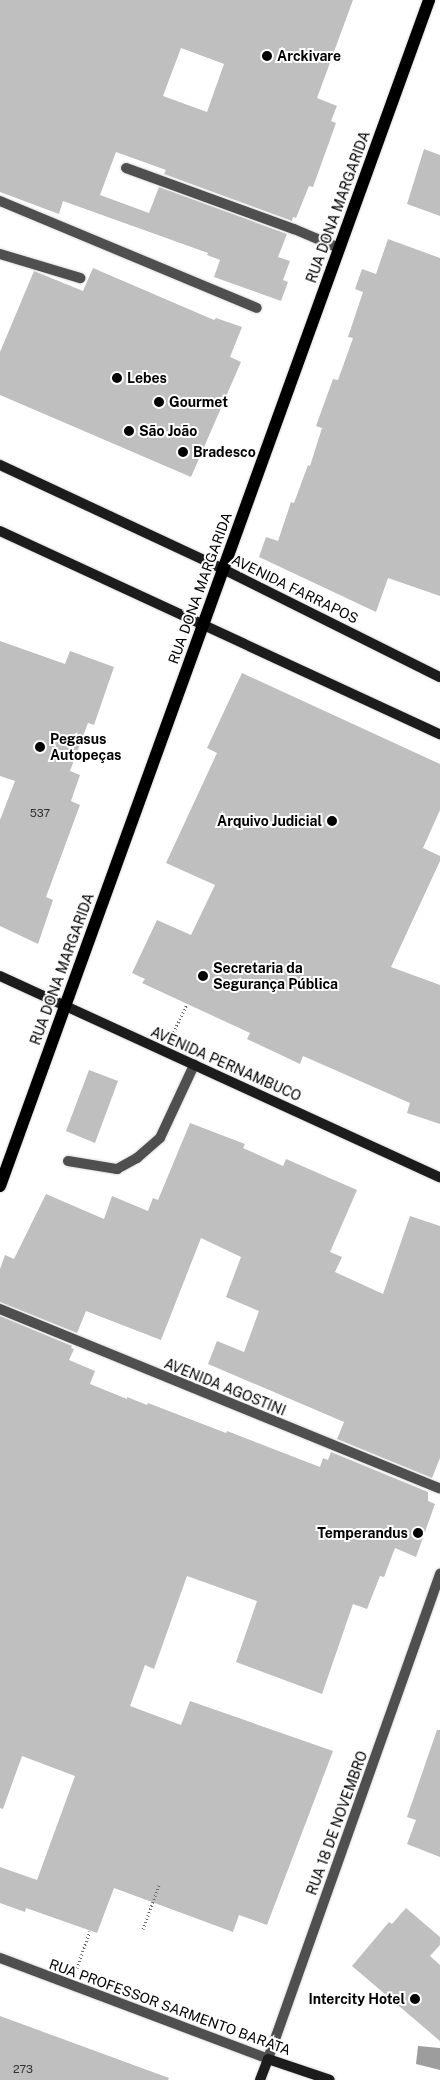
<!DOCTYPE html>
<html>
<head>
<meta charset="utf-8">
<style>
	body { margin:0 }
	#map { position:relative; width:440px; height:2080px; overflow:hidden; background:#fff; font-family:"Public Sans",sans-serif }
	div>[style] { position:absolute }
	.water>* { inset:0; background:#9d9d9d }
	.building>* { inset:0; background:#bfbfbf }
	.path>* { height:3px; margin-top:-1.5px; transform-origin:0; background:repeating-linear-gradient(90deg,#717171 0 1px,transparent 0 3.5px) }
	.roads { filter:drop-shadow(0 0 1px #dbdbdb) drop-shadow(0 0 1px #dbdbdb) }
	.lane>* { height:10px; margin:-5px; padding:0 5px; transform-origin:5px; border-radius:5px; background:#4f4f4f }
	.street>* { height:10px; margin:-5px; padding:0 5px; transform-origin:5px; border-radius:5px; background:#4f4f4f }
	.secondary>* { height:10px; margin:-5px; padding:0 5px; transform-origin:5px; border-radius:5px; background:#1c1c1c }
	.primary>* { height:12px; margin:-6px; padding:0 6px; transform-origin:6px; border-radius:6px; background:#000 }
	.dots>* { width:14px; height:14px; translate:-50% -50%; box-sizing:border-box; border:2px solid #fff; border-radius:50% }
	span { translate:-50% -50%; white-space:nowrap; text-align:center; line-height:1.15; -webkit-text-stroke:4px #fff; paint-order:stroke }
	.number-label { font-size:11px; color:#303030 }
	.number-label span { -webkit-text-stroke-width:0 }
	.poi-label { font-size:14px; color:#000; font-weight:700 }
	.left { translate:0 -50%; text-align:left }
	.right { translate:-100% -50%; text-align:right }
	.street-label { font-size:14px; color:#000 }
</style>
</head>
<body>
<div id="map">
	<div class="water">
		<div style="clip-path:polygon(418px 2046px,440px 2048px,440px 2070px,416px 2064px)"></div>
	</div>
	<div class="building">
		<div style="clip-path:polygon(evenodd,0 0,353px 0,317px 98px,337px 106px,331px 121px,336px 123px,313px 187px,309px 186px,296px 218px,293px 217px,292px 221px,164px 174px,166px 170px,116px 152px,100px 195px,149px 213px,159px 187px,287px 234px,278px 257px,290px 261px,283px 280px,288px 282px,281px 301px,214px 277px,220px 260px,207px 255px,208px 253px,63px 201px,59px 214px,0 192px,0 0,181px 48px,224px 64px,207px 112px,163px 96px,181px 48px)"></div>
		<div style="clip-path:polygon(424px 149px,440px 155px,440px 216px,407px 204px)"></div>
		<div style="clip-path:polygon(388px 239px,440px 258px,440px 596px,388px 578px,376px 612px,259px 557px,266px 537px,278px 541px,291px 502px,294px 503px,308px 465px,310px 466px,322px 428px,316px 426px,333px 379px,338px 380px,353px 338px,348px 337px,363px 292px,355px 289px,362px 269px,376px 274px)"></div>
		<div style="clip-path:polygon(93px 268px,214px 320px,216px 318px,242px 327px,230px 357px,241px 362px,191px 477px,0 395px,0 352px,34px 271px,83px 291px)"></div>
		<div style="clip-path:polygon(0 641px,65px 664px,70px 651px,114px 667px,94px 725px,88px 723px,70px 771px,80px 775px,71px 801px,80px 805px,46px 897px,53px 900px,38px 944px,0 926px,0 820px,15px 781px,0 776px)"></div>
		<div style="clip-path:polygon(242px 673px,440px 764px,440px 810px,423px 848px,440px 856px,440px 861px,391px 967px,440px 985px,440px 1124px,407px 1113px,410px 1103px,303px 1056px,300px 1064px,247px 1039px,250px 1033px,142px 983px,145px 979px,132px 973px,157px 920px,191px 935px,215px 885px,166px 863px,217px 753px,207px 748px)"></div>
		<div style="clip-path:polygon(89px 1070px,118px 1081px,95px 1143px,66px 1131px)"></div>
		<div style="clip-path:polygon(190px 1123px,245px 1144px,243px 1148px,283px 1166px,286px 1159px,357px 1190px,330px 1252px,342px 1257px,335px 1272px,383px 1294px,410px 1216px,440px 1226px,440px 1458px,432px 1478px,337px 1439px,344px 1422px,208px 1364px,217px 1341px,244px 1352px,259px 1311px,226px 1297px,241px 1257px,201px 1238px,161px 1340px,86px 1311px,77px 1333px,0 1302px,0 1269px,5px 1255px,14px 1259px,46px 1194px,104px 1219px,112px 1196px,148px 1211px,153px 1198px,158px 1200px)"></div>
		<div style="clip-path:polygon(0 1316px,72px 1346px,71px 1348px,74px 1349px,69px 1360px,95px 1371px,90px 1384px,127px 1399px,127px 1397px,147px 1405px,148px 1403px,226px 1433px,227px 1431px,320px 1467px,323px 1458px,328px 1460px,331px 1452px,428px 1492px,428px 1501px,435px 1504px,416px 1557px,395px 1548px,384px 1577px,380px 1576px,367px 1609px,353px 1604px,322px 1694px,236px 1662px,257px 1601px,187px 1576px,154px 1669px,145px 1665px,130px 1706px,181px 1725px,190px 1701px,333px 1751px,267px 1925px,239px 1915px,233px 1932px,114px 1888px,97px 1933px,26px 1908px,25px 1912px,0 1903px,0 1867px,37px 1880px,75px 1776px,22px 1756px,3px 1809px,0 1808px)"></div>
		<div style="clip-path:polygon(437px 1730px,440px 1730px,440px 1857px,407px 1844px,416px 1820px,407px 1817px)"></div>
		<div style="clip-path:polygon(406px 1908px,440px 1937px,440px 1945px,430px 1956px,440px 1965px,440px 2041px,352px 1966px,389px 1922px,392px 1924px)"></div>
		<div style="clip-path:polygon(0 2016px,169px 2078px,168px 2080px,0 2080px)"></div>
	</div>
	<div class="path">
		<div style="left:172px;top:1035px;width:34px;rotate:-64deg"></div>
		<div style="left:143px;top:1929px;width:47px;rotate:-70deg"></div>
		<div style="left:77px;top:1968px;width:39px;rotate:-71deg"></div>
	</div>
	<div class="roads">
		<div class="lane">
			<div style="left:126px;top:168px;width:179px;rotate:20deg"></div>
			<div style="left:294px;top:229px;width:49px;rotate:22.9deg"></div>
			<div style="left:0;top:201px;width:278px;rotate:22.6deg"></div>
			<div style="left:0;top:254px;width:84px;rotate:16.7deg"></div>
			<div style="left:68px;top:1161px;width:50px;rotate:9.3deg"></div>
			<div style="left:117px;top:1169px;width:23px;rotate:-29deg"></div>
			<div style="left:137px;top:1158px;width:30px;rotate:-41deg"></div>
			<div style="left:160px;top:1138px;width:81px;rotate:-65deg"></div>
			<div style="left:0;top:1309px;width:475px;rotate:22.2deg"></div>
		</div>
		<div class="street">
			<div style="left:0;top:1958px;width:286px;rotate:20.6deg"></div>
			<div style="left:268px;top:2059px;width:515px;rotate:-70.47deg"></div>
		</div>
		<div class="secondary">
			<div style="left:0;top:465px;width:246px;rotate:25deg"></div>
			<div style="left:223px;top:569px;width:242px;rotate:26.5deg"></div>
			<div style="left:0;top:531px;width:485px;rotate:24.8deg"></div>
			<div style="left:0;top:976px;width:484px;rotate:24.6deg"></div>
			<div style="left:260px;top:2080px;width:22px;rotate:-69deg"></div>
			<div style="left:268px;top:2059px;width:65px;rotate:18.7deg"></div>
		</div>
		<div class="primary">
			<div style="left:0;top:1186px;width:1261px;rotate:-70.11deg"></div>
		</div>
	</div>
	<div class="dots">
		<div style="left:267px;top:56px;background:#000"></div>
		<div style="left:117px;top:378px;background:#000"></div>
		<div style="left:159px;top:402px;background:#000"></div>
		<div style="left:129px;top:431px;background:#000"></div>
		<div style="left:183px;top:452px;background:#000"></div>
		<div style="left:40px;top:747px;background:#000"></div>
		<div style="left:332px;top:821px;background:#000"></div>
		<div style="left:203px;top:976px;background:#000"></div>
		<div style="left:418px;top:1533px;background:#000"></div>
		<div style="left:415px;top:1999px;background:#000"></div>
	</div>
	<div class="number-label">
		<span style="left:40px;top:813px">537</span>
		<span style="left:23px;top:2069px">273</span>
	</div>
	<div class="poi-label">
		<span class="left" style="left:277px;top:56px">Arckivare</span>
		<span class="left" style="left:127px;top:378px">Lebes</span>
		<span class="left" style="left:169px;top:402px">Gourmet</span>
		<span class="left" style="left:139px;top:431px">São João</span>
		<span class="left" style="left:193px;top:452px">Bradesco</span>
		<span class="left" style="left:50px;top:747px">Pegasus<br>Autopeças</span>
		<span class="right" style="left:322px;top:821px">Arquivo Judicial</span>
		<span class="left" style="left:213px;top:976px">Secretaria da<br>Segurança Pública</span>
		<span class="right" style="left:408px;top:1533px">Temperandus</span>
		<span class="right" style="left:405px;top:1999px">Intercity Hotel</span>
	</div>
	<div class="street-label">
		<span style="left:338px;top:207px;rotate:-70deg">RUA DONA MARGARIDA</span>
		<span style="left:200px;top:588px;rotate:-70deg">RUA DONA MARGARIDA</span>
		<span style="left:295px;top:589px;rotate:26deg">AVENIDA FARRAPOS</span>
		<span style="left:62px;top:969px;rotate:-70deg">RUA DONA MARGARIDA</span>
		<span style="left:226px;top:1064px;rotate:24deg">AVENIDA PERNAMBUCO</span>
		<span style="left:225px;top:1387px;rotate:22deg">AVENIDA AGOSTINI</span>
		<span style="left:337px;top:1823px;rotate:-70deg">RUA 18 DE NOVEMBRO</span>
		<span style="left:170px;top:2007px;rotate:20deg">RUA PROFESSOR SARMENTO BARATA</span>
	</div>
</div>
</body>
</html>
